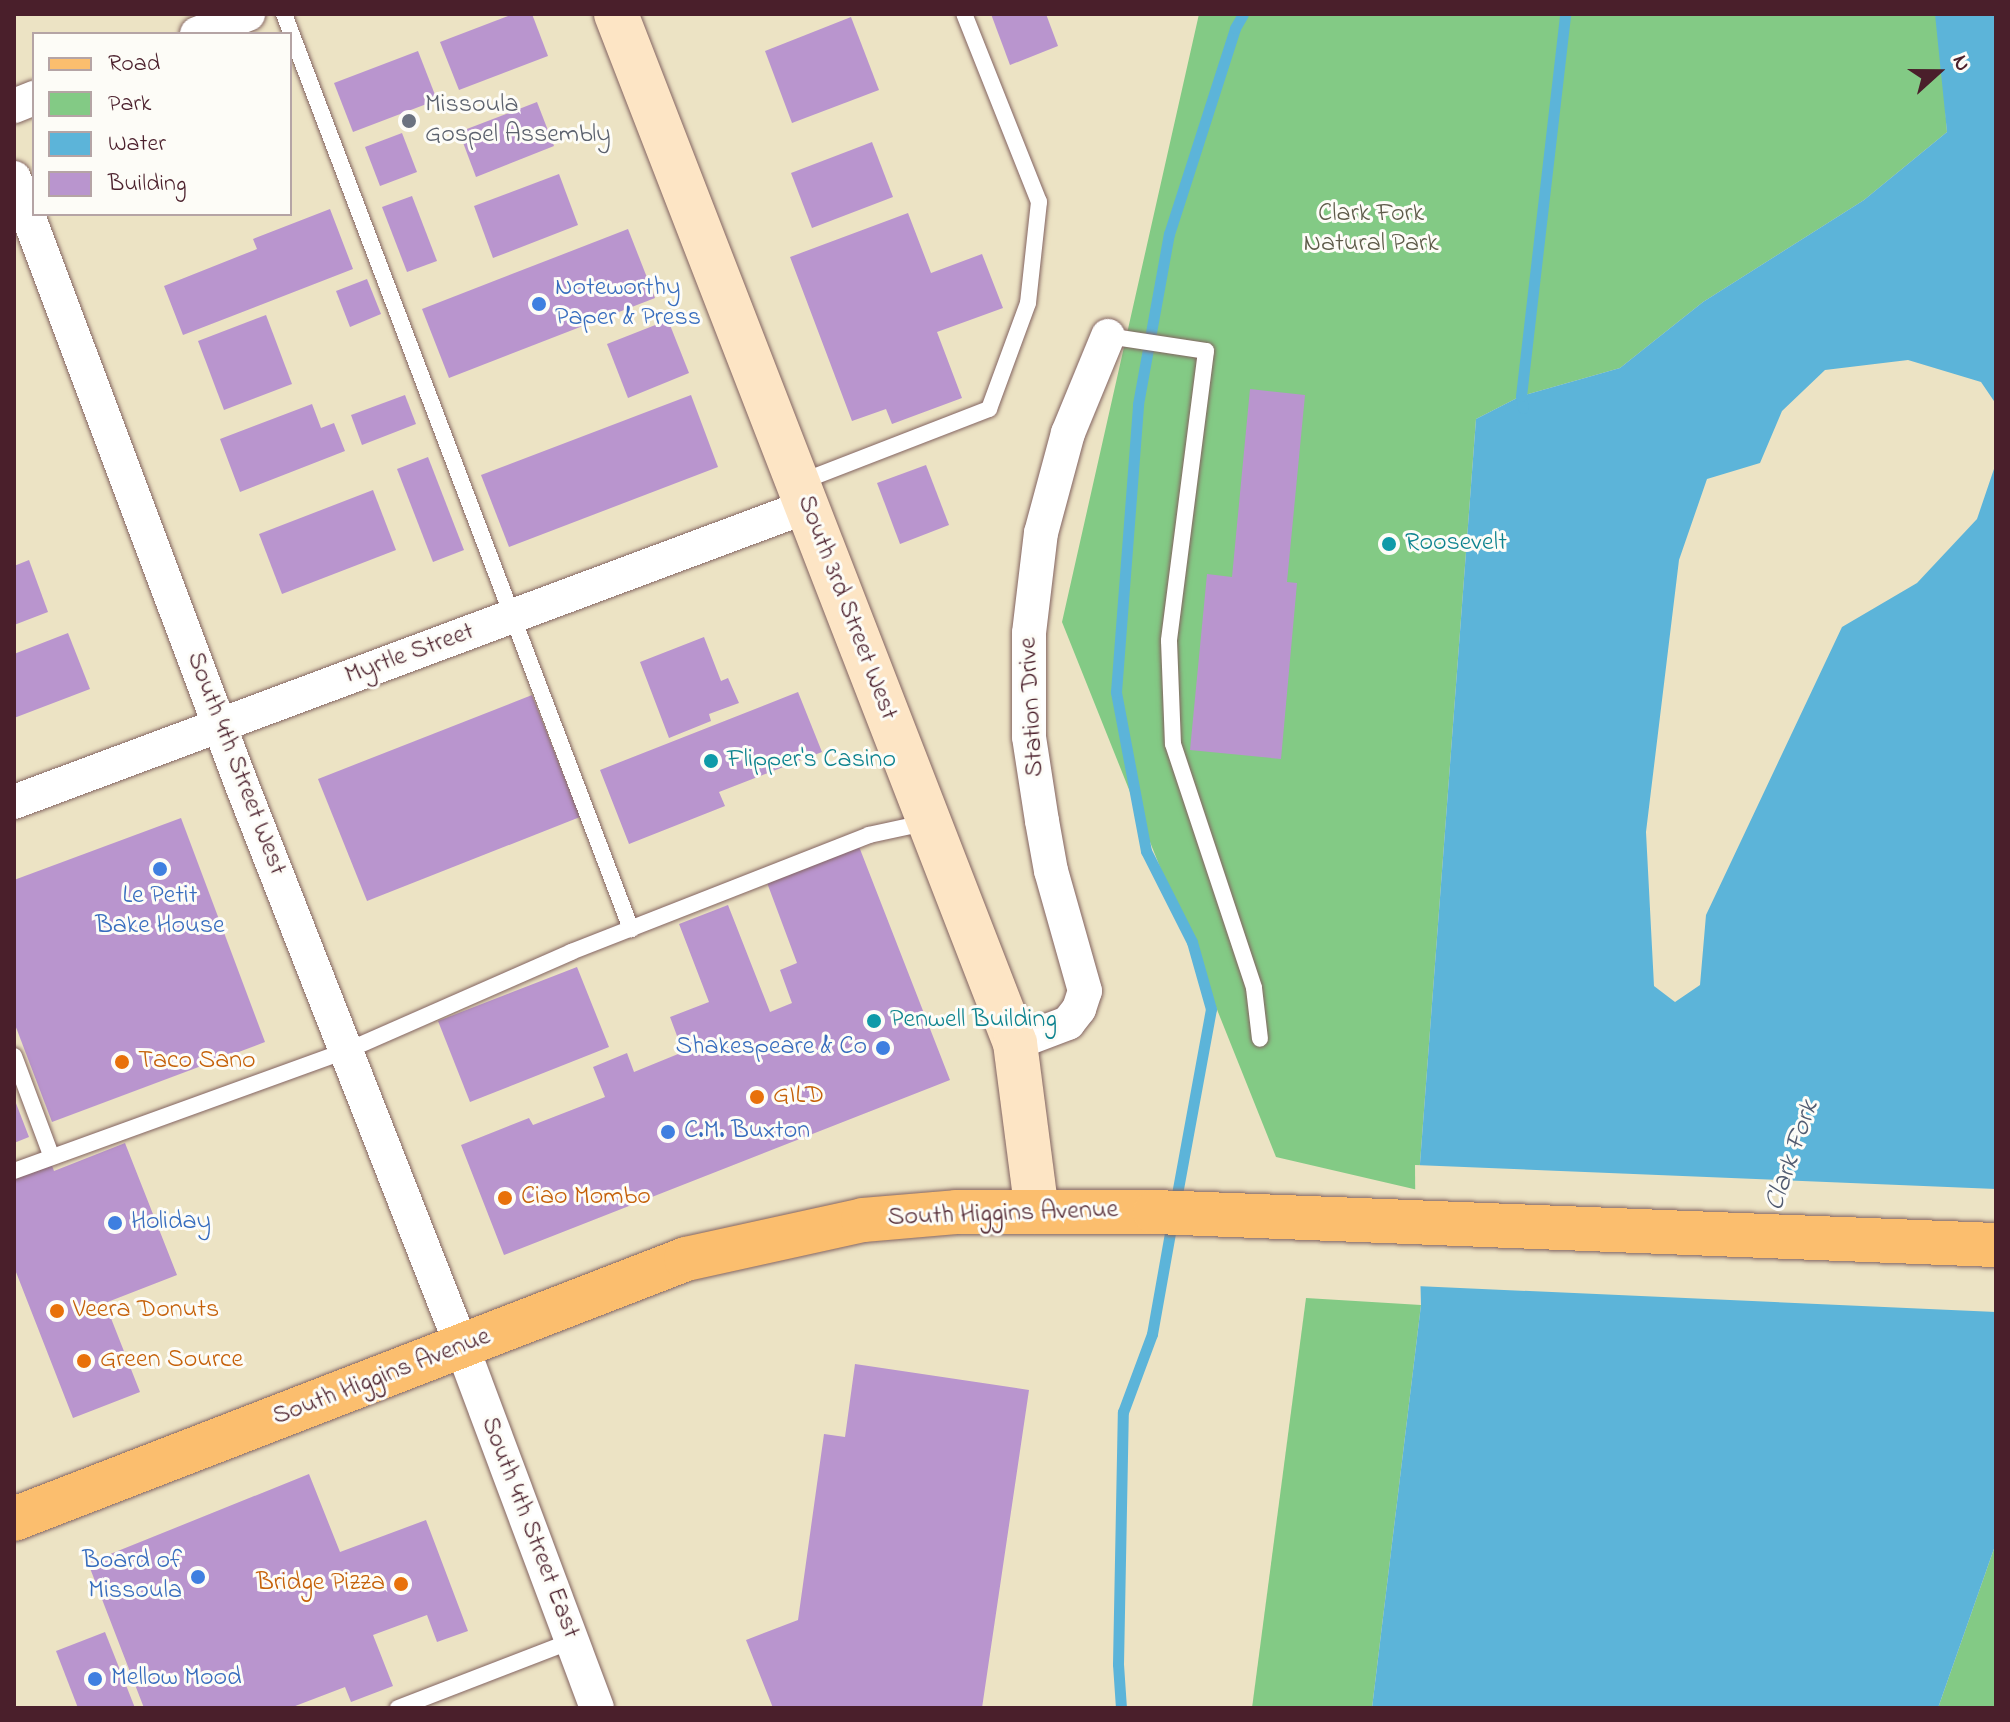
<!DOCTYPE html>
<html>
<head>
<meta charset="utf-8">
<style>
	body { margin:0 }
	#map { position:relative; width:2010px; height:1722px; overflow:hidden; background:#ece3c4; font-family:"Indie Flower",sans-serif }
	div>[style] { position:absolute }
	.green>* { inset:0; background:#83ca85 }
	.water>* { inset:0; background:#5cb4d9 }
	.pier>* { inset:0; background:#ece3c4 }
	.stream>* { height:11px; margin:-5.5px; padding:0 5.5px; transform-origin:5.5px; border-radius:5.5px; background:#5cb4d9 }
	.building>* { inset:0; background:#b995ce }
	.roads { filter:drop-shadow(0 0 2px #836461) drop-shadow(0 0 2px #836461) }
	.lane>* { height:16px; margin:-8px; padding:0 8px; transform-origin:8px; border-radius:8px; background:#fff }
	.street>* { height:34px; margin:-17px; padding:0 17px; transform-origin:17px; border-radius:17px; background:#fff }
	.secondary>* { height:44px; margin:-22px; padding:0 22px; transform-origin:22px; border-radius:22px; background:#fde5c5 }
	.primary>* { height:44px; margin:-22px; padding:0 22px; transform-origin:22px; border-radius:22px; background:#fbbe6e }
	.dots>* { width:22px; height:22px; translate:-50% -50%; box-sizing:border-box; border:4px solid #fdfcf7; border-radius:50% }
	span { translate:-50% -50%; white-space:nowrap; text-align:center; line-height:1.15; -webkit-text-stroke:6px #fdfcf7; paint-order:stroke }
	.worship-label { font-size:26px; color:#5b616d }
	.left { translate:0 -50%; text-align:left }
	.park-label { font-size:26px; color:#5e5b4a }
	.shop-label { font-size:26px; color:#366cbe }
	.right { translate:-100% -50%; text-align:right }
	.culture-label { font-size:26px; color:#0d838f }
	.street-label { font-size:26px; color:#4a1f2b }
	.food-label { font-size:26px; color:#c56008 }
	.water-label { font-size:28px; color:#515b71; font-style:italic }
	.frame { position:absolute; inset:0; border:16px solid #4a1f2b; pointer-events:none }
	.legend { position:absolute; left:32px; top:32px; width:260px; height:184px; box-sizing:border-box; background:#fdfcf7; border:2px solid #b5a4a5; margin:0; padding:10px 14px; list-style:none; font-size:24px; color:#4a1f2b }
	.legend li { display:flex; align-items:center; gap:16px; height:40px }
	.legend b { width:40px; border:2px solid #b5a4a5 }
	.north { position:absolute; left:1898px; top:32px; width:80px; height:80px; -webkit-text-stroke:6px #fdfcf7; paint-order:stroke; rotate:69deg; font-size:22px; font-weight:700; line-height:32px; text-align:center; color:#4a1f2b }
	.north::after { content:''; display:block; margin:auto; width:28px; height:36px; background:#4a1f2b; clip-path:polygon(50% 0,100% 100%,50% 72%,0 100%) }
</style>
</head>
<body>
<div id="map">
	<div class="green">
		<div style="clip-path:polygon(1199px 14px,1935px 14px,1939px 24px,1947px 132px,1864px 200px,1703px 302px,1620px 368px,1521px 396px,1476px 419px,1418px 1190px,1276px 1157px,1062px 622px)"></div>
		<div style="clip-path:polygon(1306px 1298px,1421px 1305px,1372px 1708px,1252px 1708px)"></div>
		<div style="clip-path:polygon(1996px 1543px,1996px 1708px,1938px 1708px)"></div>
	</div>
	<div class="water">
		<div style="clip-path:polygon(1935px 14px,1996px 14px,1996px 404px,1981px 382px,1908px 360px,1825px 370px,1782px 411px,1760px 463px,1707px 479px,1679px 560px,1646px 832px,1654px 986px,1675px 1002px,1700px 985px,1706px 915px,1842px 627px,1917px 583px,1977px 519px,1996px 463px,1996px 1543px,1938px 1708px,1372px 1708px,1421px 1305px,1418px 1190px,1476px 419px,1521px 396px,1620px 368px,1703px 302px,1864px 200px,1947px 132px)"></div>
	</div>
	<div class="pier">
		<div style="clip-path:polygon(1415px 1165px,1996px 1189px,1996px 1312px,1416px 1286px)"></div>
	</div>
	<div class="stream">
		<div style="left:1523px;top:408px;width:12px;rotate:-99deg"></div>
		<div style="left:1521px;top:396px;width:385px;rotate:-83.4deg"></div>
		<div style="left:1175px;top:1205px;width:199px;rotate:-79.6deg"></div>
		<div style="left:1211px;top:1009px;width:70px;rotate:-105.8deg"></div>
		<div style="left:1192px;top:942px;width:102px;rotate:-116.8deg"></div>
		<div style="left:1146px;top:851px;width:162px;rotate:-100.7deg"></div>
		<div style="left:1116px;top:692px;width:289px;rotate:-85.6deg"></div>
		<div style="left:1138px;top:404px;width:173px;rotate:-79.7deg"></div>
		<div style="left:1169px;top:234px;width:216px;rotate:-72.2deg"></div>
		<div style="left:1235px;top:28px;width:16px;rotate:-60deg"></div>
		<div style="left:1121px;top:1708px;width:44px;rotate:-93.9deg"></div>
		<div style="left:1118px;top:1664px;width:252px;rotate:-88.9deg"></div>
		<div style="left:1123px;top:1412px;width:83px;rotate:-69.6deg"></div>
		<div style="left:1152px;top:1334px;width:114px;rotate:-79.9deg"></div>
	</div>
	<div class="building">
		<div style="clip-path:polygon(513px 14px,532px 14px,548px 56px,459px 90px,440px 42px)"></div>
		<div style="clip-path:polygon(991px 14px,1046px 14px,1058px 46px,1010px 65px)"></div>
		<div style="clip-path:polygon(851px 17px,879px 90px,792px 123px,765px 51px)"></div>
		<div style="clip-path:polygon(418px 51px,437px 100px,353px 132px,334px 83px)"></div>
		<div style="clip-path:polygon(537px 102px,554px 146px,476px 177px,459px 132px)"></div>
		<div style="clip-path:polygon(402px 133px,417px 172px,380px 186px,365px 147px)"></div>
		<div style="clip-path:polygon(872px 142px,893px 197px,812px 228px,791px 173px)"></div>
		<div style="clip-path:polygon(559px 174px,578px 225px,493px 258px,474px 206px)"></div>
		<div style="clip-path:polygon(412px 196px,437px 261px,407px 272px,382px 207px)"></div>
		<div style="clip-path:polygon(330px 209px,353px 269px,183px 335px,164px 286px,257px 249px,253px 239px)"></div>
		<div style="clip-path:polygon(908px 213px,931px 273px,982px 254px,1003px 308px,937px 332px,962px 398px,892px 424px,886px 409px,852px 421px,790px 257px)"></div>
		<div style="clip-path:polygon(628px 229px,655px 298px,449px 378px,422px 309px)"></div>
		<div style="clip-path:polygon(367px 279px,381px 314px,350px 327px,336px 291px)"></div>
		<div style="clip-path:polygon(266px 315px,292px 384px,224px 410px,198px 341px)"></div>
		<div style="clip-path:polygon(668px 320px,689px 373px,628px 398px,607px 344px)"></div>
		<div style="clip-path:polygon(1250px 389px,1305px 395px,1287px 582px,1297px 583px,1281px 759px,1190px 750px,1207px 574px,1232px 577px)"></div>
		<div style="clip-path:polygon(405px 395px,416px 424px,362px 445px,351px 415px)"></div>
		<div style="clip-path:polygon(691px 395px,718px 467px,509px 547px,481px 475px)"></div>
		<div style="clip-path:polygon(312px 404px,321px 428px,334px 423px,345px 451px,240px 492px,220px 439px)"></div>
		<div style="clip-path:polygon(428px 457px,464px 550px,433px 562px,397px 469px)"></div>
		<div style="clip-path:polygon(926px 465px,949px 525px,900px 544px,877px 483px)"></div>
		<div style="clip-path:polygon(373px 490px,396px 550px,282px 594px,259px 534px)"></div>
		<div style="clip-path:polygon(29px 560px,48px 612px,14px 625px,14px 566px)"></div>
		<div style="clip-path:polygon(68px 633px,90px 689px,14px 718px,14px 654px)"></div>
		<div style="clip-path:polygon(704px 637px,721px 681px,728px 678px,739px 703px,709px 714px,711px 721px,669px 738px,640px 662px)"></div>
		<div style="clip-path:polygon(798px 692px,822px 752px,719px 792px,725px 806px,629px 844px,600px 770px)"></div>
		<div style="clip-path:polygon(532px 695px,580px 817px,367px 901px,318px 779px)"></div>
		<div style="clip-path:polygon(181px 818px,265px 1042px,52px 1122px,14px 1022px,14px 880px)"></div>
		<div style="clip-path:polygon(858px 844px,950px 1080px,504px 1255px,461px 1145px,529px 1118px,533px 1125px,605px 1097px,593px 1067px,627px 1053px,634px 1072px,683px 1052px,670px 1017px,709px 1002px,679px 924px,728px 905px,770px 1012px,792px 1003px,780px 970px,797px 963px,766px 880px)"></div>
		<div style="clip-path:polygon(577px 967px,609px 1047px,470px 1102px,438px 1021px)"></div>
		<div style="clip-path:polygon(14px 1098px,29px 1137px,14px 1143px)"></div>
		<div style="clip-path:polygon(125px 1143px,177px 1275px,105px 1303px,140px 1392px,73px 1418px,14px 1267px,14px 1177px,51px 1163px,54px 1171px)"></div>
		<div style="clip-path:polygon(855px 1364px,1029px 1390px,982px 1708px,773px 1708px,746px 1640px,798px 1620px,824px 1434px,845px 1437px)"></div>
		<div style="clip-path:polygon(309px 1474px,340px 1552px,426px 1520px,468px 1631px,437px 1642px,427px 1615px,373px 1635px,393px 1686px,351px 1702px,345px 1687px,290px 1708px,144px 1708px,88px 1563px)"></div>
		<div style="clip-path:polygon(105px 1632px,135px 1708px,78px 1708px,56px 1651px)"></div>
	</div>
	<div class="roads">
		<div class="lane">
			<div style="left:284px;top:14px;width:979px;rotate:69.23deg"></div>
			<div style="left:1108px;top:336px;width:99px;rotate:8.7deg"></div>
			<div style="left:1206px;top:351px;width:292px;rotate:97.3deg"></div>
			<div style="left:1169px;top:641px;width:103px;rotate:87.8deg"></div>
			<div style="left:1173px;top:744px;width:257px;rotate:71.6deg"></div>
			<div style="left:1254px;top:988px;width:51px;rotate:83.3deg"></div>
			<div style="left:798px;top:483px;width:205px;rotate:-21.2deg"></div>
			<div style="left:989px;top:409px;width:113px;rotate:-69.8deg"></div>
			<div style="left:1028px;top:303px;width:102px;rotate:-83.8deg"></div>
			<div style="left:1039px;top:202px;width:202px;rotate:-111.7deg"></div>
			<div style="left:14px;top:1056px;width:106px;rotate:69.5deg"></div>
			<div style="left:14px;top:1171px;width:353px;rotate:-19.9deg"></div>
			<div style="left:346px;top:1051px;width:246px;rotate:-23.7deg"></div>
			<div style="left:571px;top:952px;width:320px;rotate:-21.4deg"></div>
			<div style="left:869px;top:835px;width:61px;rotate:-12.2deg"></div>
			<div style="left:398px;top:1708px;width:186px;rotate:-21.1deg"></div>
		</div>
		<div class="street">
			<div style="left:197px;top:34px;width:55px;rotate:-21.4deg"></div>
			<div style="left:14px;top:106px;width:22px;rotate:-22deg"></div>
			<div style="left:14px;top:178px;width:646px;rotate:69.43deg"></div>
			<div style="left:241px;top:783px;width:606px;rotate:68.6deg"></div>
			<div style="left:462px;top:1347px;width:385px;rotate:69.5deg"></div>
			<div style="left:14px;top:802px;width:844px;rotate:-20.45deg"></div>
			<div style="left:1015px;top:1043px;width:57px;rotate:-20.7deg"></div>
			<div style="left:1068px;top:1023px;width:18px;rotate:-52deg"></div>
			<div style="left:1079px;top:1009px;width:19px;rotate:-72deg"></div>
			<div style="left:1085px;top:991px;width:125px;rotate:-105.8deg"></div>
			<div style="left:1051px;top:871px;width:51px;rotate:-100.2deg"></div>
			<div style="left:1042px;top:821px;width:85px;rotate:-98.8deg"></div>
			<div style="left:1029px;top:737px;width:104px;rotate:-90deg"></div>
			<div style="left:1029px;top:633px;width:101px;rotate:-83.2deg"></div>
			<div style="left:1041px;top:533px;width:104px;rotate:-74.9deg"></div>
			<div style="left:1068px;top:433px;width:105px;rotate:-67.6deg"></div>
		</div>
		<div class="secondary">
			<div style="left:616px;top:14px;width:1104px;rotate:68.81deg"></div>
			<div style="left:1015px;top:1043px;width:170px;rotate:82.6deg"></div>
		</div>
		<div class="primary">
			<div style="left:14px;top:1519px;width:721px;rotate:-21.15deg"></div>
			<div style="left:686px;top:1259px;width:181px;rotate:-12.4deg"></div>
			<div style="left:863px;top:1220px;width:93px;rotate:-4.9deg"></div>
			<div style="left:956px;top:1212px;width:199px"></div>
			<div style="left:1155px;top:1212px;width:842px;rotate:2.25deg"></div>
		</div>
	</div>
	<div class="dots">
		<div style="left:409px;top:121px;background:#6b7280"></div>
		<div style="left:539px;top:304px;background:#3f7fe0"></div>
		<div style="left:1389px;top:544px;background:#0f9aa8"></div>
		<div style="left:711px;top:761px;background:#0f9aa8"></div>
		<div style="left:160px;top:869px;background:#3f7fe0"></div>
		<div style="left:874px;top:1021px;background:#0f9aa8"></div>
		<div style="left:883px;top:1048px;background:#3f7fe0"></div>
		<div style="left:122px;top:1062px;background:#e8710a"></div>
		<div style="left:757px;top:1097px;background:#e8710a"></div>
		<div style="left:668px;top:1132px;background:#3f7fe0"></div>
		<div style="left:505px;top:1198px;background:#e8710a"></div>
		<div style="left:115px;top:1223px;background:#3f7fe0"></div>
		<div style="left:57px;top:1311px;background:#e8710a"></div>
		<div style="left:84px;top:1361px;background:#e8710a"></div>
		<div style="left:198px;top:1577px;background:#3f7fe0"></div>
		<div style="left:401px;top:1584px;background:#e8710a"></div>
		<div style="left:95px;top:1679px;background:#3f7fe0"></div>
	</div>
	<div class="worship-label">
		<span class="left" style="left:425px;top:121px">Missoula<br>Gospel Assembly</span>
	</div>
	<div class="park-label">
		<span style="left:1371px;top:230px">Clark Fork<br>Natural Park</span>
	</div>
	<div class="shop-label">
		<span class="left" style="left:555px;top:304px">Noteworthy<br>Paper &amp; Press</span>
		<span style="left:160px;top:912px">Le Petit<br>Bake House</span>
		<span class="right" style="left:867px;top:1048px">Shakespeare &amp; Co</span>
		<span class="left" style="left:684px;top:1132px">C.M. Buxton</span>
		<span class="left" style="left:131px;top:1223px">Holiday</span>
		<span class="right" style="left:182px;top:1577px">Board of<br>Missoula</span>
		<span class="left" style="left:111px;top:1679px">Mellow Mood</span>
	</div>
	<div class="culture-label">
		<span class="left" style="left:1405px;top:544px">Roosevelt</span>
		<span class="left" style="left:727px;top:761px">Flipper's Casino</span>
		<span class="left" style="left:890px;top:1021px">Penwell Building</span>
	</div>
	<div class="street-label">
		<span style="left:846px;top:608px;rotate:69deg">South 3rd Street West</span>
		<span style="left:410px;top:655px;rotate:-20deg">Myrtle Street</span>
		<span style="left:1033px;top:707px;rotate:-93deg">Station Drive</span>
		<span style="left:235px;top:764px;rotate:69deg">South 4th Street West</span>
		<span style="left:1003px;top:1215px;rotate:-2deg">South Higgins Avenue</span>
		<span style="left:382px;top:1378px;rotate:-21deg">South Higgins Avenue</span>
		<span style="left:529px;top:1528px;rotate:69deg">South 4th Street East</span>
	</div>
	<div class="food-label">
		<span class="left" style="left:138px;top:1062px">Taco Sano</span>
		<span class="left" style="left:773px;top:1097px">GILD</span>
		<span class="left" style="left:521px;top:1198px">Ciao Mombo</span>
		<span class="left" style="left:73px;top:1311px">Veera Donuts</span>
		<span class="left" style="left:100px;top:1361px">Green Source</span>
		<span class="right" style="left:385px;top:1584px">Bridge Pizza</span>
	</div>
	<div class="water-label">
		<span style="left:1793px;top:1156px;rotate:-71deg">Clark Fork</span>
	</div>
	<div class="frame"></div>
	<ul class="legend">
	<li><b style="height:10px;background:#fbbe6e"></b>Road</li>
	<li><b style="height:22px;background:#83ca85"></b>Park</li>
	<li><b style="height:22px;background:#5cb4d9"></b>Water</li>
	<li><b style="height:22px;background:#b995ce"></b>Building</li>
	</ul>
	<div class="north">N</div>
</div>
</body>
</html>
